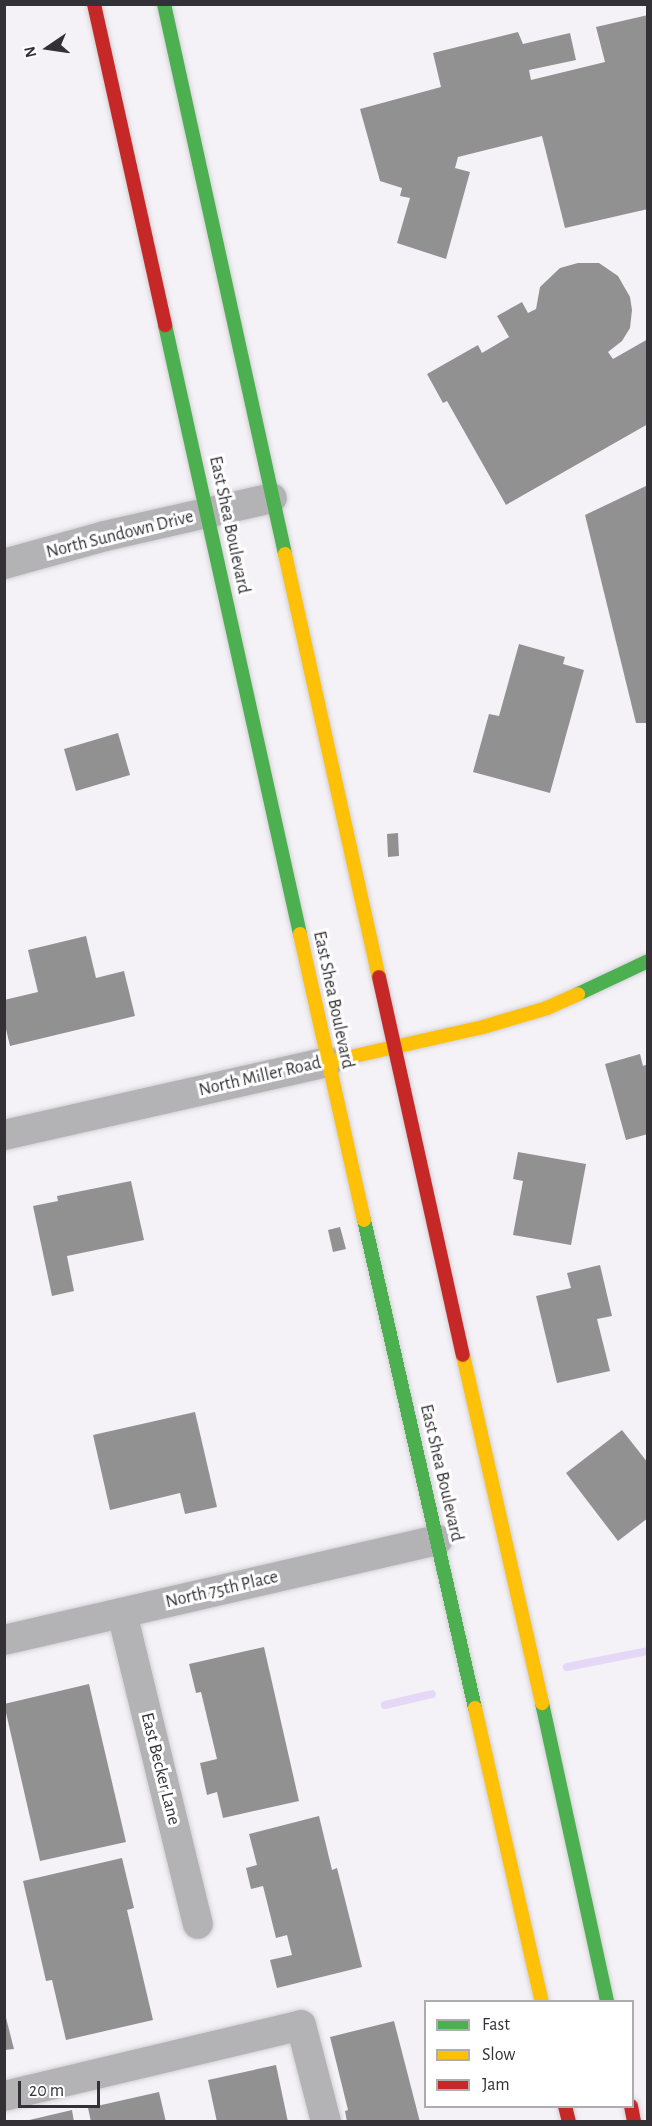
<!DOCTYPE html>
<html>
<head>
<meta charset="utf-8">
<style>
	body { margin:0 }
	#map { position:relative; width:652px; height:2126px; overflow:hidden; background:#f4f2f7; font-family:"Alegreya Sans",sans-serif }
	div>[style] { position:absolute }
	.stream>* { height:8px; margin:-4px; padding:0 4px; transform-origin:4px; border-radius:4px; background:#e5d8f7 }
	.building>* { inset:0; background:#919192 }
	.roads { filter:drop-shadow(0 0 2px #d1d0d3) drop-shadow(0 0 2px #d1d0d3) }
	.street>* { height:30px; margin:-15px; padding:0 15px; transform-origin:15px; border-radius:15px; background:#b3b3b6 }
	.fast>* { height:14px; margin:-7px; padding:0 7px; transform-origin:7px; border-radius:7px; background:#4caf50 }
	.slow>* { height:14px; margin:-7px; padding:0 7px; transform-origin:7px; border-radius:7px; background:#ffc107 }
	.jam>* { height:14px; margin:-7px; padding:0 7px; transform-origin:7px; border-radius:7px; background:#c62828 }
	span { translate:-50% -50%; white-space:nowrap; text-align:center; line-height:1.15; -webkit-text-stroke:6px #fff; paint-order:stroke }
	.street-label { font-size:18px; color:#333135 }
	.frame { position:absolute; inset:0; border:6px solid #333135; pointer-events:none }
	.legend { position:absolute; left:424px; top:2000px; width:210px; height:108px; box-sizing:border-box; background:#fff; border:2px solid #adadae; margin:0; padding:8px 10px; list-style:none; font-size:18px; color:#333135 }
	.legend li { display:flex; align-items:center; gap:12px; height:30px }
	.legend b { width:30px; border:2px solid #adadae }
	.north { position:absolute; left:18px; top:18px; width:60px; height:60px; -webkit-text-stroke:4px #fff; paint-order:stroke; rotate:257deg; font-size:16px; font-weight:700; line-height:24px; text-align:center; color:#333135 }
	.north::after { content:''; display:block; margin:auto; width:21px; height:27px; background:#333135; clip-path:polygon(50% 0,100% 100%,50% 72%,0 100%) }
	.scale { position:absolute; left:18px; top:2081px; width:82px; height:27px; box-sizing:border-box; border:3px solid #333135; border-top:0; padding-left:8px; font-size:18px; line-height:21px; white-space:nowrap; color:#333135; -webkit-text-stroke:4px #fff; paint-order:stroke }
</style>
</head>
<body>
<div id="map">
	<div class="stream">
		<div style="left:567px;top:1667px;width:83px;rotate:-11.2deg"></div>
		<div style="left:385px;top:1705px;width:48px;rotate:-13.2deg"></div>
	</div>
	<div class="building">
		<div style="clip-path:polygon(648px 15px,648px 209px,565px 228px,542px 136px,458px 157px,455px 168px,470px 172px,446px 259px,397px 243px,410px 198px,400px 196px,402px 188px,380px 181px,360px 109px,441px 87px,433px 53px,518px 32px,523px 44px,570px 33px,576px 60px,529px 70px,531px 80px,605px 62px,596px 27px)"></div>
		<div style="clip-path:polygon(578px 263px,599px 263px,618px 276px,630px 297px,632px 310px,630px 328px,622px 341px,608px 352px,613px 359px,648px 339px,648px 424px,506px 505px,447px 401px,443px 403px,427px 374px,478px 345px,482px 353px,509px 337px,497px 316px,522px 302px,528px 313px,536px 309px,540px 287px,560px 268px)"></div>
		<div style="clip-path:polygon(648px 485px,648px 723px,636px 723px,585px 515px)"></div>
		<div style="clip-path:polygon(519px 644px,565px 657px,563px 664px,584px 670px,550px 793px,473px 772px,489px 714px,499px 716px)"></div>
		<div style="clip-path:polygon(118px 733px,130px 775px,76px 791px,64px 749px)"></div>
		<div style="clip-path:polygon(398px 833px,399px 856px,388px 857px,387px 834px)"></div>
		<div style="clip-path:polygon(86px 936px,96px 978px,124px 971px,135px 1016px,10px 1046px,4px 1021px,4px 1000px,38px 992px,28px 950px)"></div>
		<div style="clip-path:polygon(640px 1054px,643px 1066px,648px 1064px,648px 1134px,626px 1140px,605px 1064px)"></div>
		<div style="clip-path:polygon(518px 1152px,586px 1164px,571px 1245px,513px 1235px,523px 1181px,513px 1179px)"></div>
		<div style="clip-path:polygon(131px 1181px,144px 1240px,67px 1256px,74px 1291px,52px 1296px,33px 1206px,58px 1201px,57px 1196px)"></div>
		<div style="clip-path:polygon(340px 1227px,346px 1249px,333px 1252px,328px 1230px)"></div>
		<div style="clip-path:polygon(600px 1265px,612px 1316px,597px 1319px,610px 1371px,557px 1383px,536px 1296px,571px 1288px,567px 1273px)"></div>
		<div style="clip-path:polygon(195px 1412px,217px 1507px,185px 1514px,180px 1493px,110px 1510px,93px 1435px)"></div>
		<div style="clip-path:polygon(622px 1430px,648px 1463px,648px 1518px,618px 1541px,566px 1473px)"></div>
		<div style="clip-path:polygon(264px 1647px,299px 1801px,223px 1818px,217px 1792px,207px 1795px,200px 1763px,217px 1759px,201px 1692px,196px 1693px,189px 1664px)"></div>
		<div style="clip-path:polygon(89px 1684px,126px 1842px,40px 1861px,4px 1704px)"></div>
		<div style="clip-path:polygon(319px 1816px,332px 1870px,337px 1868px,362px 1967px,277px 1988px,270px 1960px,292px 1955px,287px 1935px,276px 1938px,263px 1886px,251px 1889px,246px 1868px,257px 1865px,249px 1834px)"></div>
		<div style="clip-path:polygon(122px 1858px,134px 1908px,127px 1910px,153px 2020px,66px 2040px,52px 1980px,46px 1981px,23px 1881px)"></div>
		<div style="clip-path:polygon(4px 2010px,14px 2049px,4px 2050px)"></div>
		<div style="clip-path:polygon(394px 2021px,420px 2122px,347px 2122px,345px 2111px,348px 2110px,330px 2037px)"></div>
		<div style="clip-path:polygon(276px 2065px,288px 2122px,217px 2122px,208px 2080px)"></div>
		<div style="clip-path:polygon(159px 2092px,166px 2122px,91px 2122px,88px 2108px)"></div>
		<div style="clip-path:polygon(72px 2110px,74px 2122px,25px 2122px,25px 2121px)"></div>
	</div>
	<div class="roads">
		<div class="street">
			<div style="left:4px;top:564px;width:105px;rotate:-15.5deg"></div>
			<div style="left:105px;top:536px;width:171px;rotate:-12.8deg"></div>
			<div style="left:4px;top:1135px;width:332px;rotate:-12.7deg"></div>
			<div style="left:122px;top:1613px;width:320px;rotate:76.3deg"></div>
			<div style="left:4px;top:1640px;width:445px;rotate:-13deg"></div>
			<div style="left:4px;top:2096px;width:305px;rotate:-13.4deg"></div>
			<div style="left:301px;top:2025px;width:100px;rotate:75.5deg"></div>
		</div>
		<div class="fast">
			<div style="left:164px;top:4px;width:563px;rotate:77.59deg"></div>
			<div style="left:165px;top:325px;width:624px;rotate:77.5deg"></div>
			<div style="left:578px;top:994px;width:77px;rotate:-25.2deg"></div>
			<div style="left:364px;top:1220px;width:500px;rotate:77.19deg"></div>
			<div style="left:542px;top:1703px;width:306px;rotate:77.7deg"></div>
		</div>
		<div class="slow">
			<div style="left:285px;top:554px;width:433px;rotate:77.5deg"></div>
			<div style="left:300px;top:934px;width:293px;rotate:77.4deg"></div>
			<div style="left:328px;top:1062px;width:159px;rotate:-12.7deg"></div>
			<div style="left:483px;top:1027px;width:67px;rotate:-16.5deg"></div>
			<div style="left:547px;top:1008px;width:34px;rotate:-24deg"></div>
			<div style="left:463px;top:1355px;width:357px;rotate:77.2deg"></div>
			<div style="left:475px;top:1708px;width:302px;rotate:77.2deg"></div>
		</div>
		<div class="jam">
			<div style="left:94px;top:4px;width:329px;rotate:77.5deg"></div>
			<div style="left:379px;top:977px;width:387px;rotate:77.5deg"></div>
			<div style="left:565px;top:2106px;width:16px;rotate:76deg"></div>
			<div style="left:631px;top:2106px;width:16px;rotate:79deg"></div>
		</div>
	</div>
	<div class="street-label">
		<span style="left:229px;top:525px;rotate:78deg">East Shea Boulevard</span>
		<span style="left:120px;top:535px;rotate:-14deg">North Sundown Drive</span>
		<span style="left:333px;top:1000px;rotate:78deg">East Shea Boulevard</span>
		<span style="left:260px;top:1077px;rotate:-13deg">North Miller Road</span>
		<span style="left:441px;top:1473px;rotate:77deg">East Shea Boulevard</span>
		<span style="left:222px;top:1590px;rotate:-13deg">North 75th Place</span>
		<span style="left:160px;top:1769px;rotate:76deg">East Becker Lane</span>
	</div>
	<div class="frame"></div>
	<ul class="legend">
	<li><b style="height:8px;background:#4caf50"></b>Fast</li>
	<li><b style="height:8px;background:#ffc107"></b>Slow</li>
	<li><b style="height:8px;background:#c62828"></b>Jam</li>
	</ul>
	<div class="north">N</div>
	<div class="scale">20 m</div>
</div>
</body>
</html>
